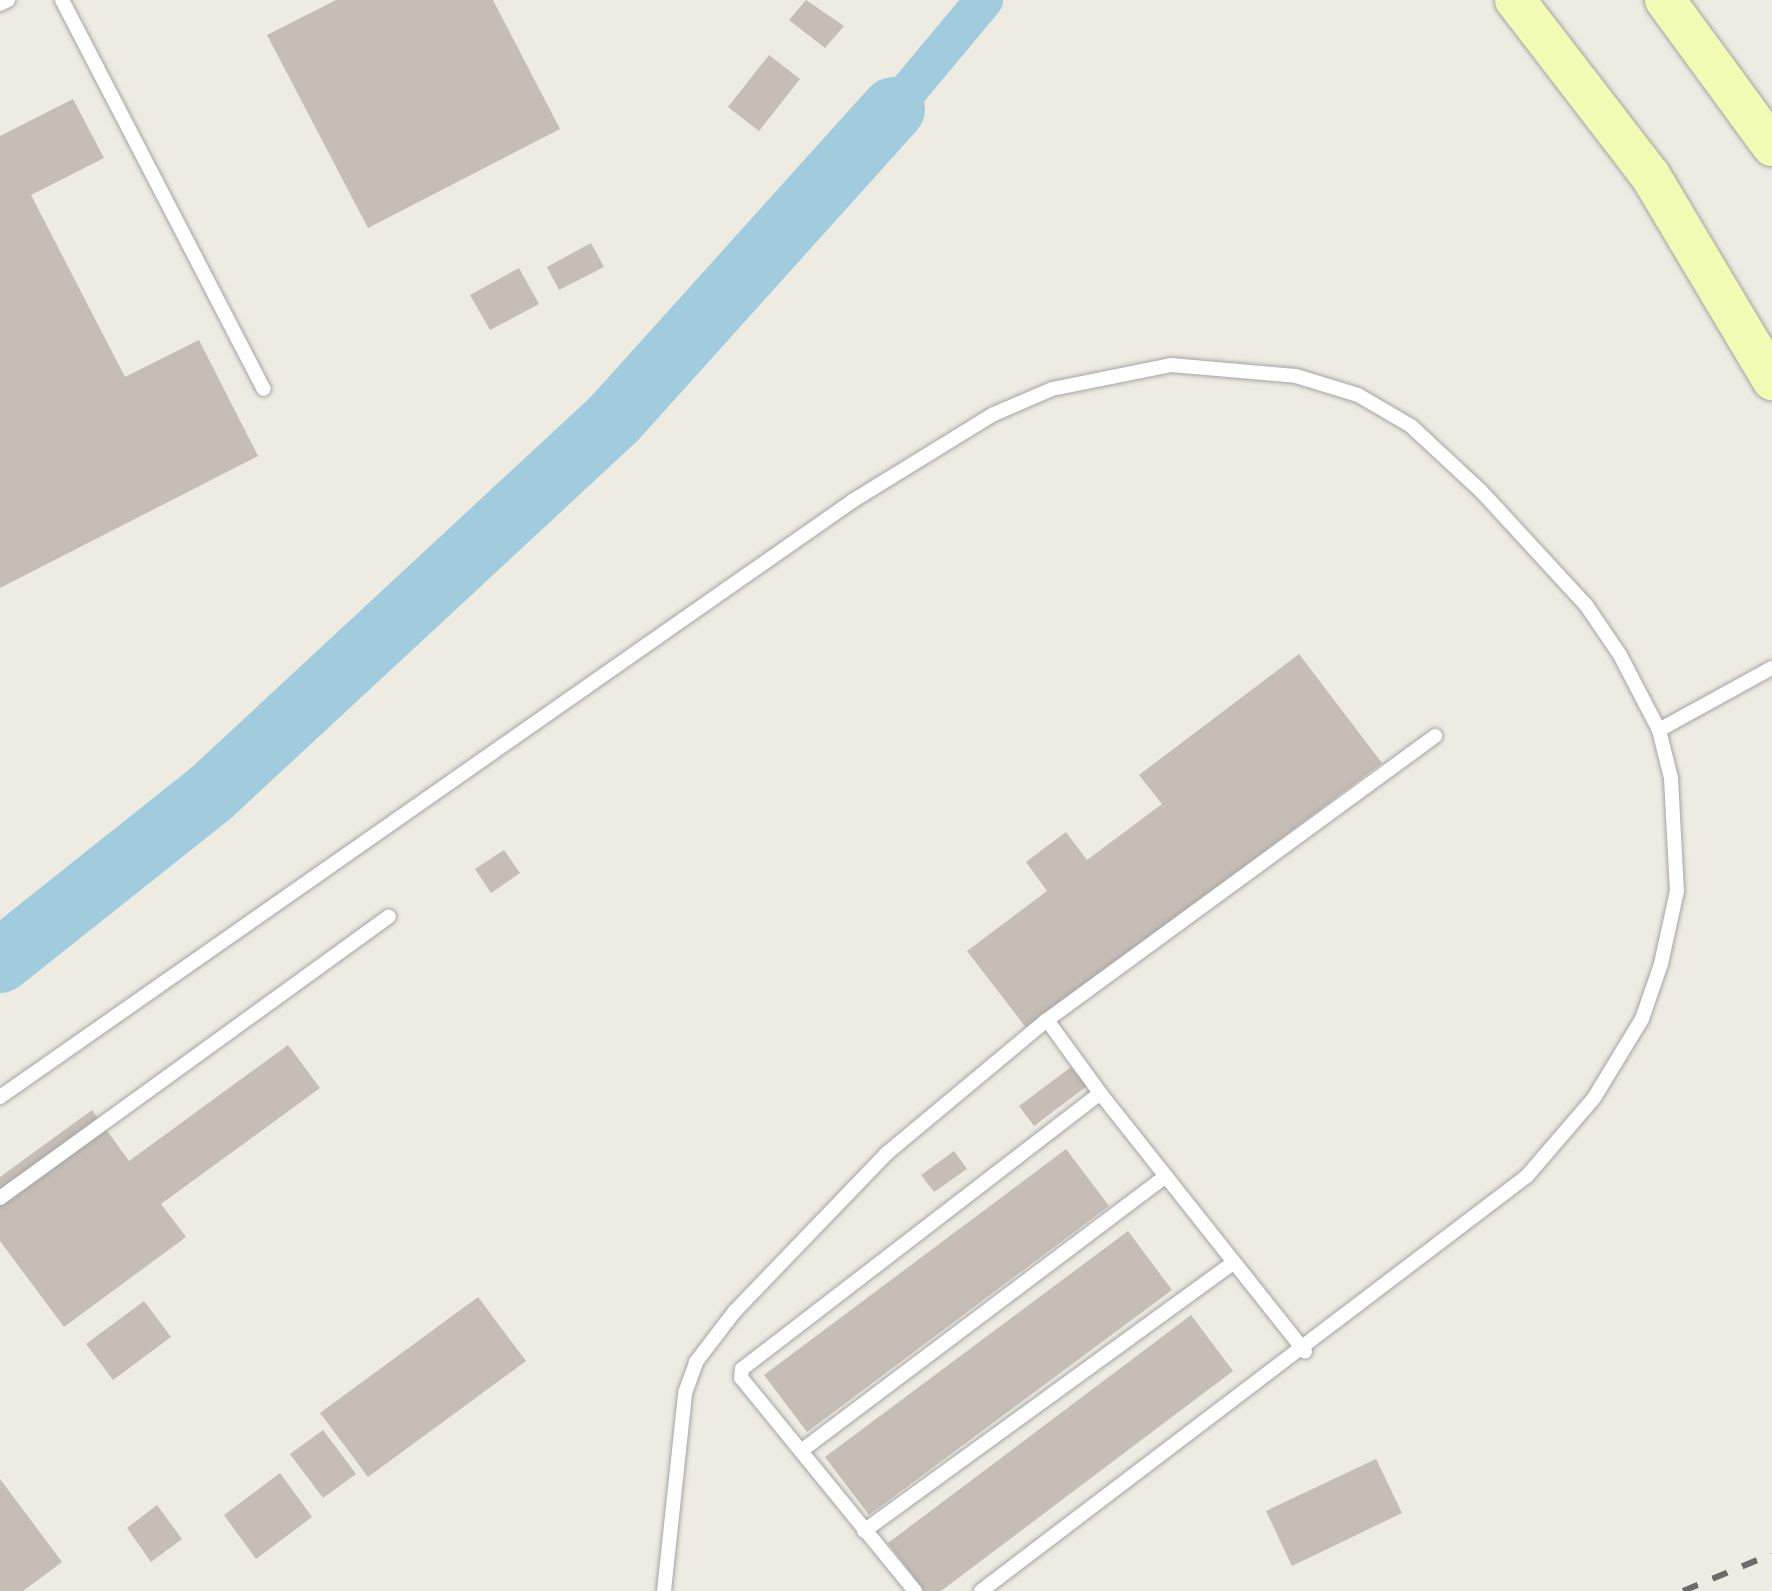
<!DOCTYPE html>
<html>
<head>
<meta charset="utf-8">
<style>
	body { margin:0 }
	#map { position:relative; width:1772px; height:1591px; overflow:hidden; background:#eeebe2; font-family:"DejaVu Sans",sans-serif }
	div>[style] { position:absolute }
	.canal>* { height:38px; margin:-19px; padding:0 19px; transform-origin:19px; border-radius:19px; background:#a1ccdd }
	.river>* { height:64px; margin:-32px; padding:0 32px; transform-origin:32px; border-radius:32px; background:#a1ccdd }
	.building>* { inset:0; background:#c6bdb5 }
	.roads { filter:drop-shadow(0 0 2px #a4a4a4) drop-shadow(0 0 2px #a4a4a4) }
	.lane>* { height:14px; margin:-7px; padding:0 7px; transform-origin:7px; border-radius:7px; background:#fff }
	.secondary>* { height:40px; margin:-20px; padding:0 20px; transform-origin:20px; border-radius:20px; background:#f3fab4 }
	.rail>* { height:6px; margin-top:-3px; transform-origin:0; background:repeating-linear-gradient(90deg,#6b6b6b 0 16px,transparent 0 32px) }
	span { translate:-50% -50%; white-space:nowrap; text-align:center; line-height:1.15; -webkit-text-stroke:6px #fff; paint-order:stroke }
</style>
</head>
<body>
<div id="map">
	<div class="canal">
		<div style="left:893px;top:109px;width:142px;rotate:-50.1deg"></div>
	</div>
	<div class="river">
		<div style="left:0;top:961px;width:268px;rotate:-38.5deg"></div>
		<div style="left:210px;top:794px;width:551px;rotate:-42.87deg"></div>
		<div style="left:614px;top:419px;width:417px;rotate:-48deg"></div>
	</div>
	<div class="building">
		<div style="clip-path:polygon(336px 0,493px 0,560px 129px,368px 228px,267px 35px)"></div>
		<div style="clip-path:polygon(806px 0,844px 26px,825px 48px,789px 20px)"></div>
		<div style="clip-path:polygon(769px 55px,800px 79px,759px 131px,728px 107px)"></div>
		<div style="clip-path:polygon(73px 99px,104px 158px,31px 195px,125px 377px,199px 340px,258px 456px,0 588px,0 136px)"></div>
		<div style="clip-path:polygon(591px 243px,604px 267px,559px 290px,547px 267px)"></div>
		<div style="clip-path:polygon(519px 268px,539px 304px,490px 330px,470px 295px)"></div>
		<div style="clip-path:polygon(1299px 654px,1382px 763px,1027px 1029px,967px 951px,1047px 891px,1026px 862px,1066px 832px,1087px 860px,1162px 804px,1139px 775px)"></div>
		<div style="clip-path:polygon(504px 850px,520px 873px,491px 893px,475px 869px)"></div>
		<div style="clip-path:polygon(288px 1045px,320px 1088px,161px 1204px,186px 1237px,64px 1327px,0 1241px,0 1177px,92px 1110px,129px 1161px)"></div>
		<div style="clip-path:polygon(1071px 1067px,1087px 1086px,1034px 1126px,1019px 1106px)"></div>
		<div style="clip-path:polygon(1066px 1149px,1109px 1206px,807px 1432px,764px 1375px)"></div>
		<div style="clip-path:polygon(954px 1151px,967px 1169px,934px 1192px,921px 1175px)"></div>
		<div style="clip-path:polygon(1128px 1231px,1172px 1290px,869px 1515px,825px 1457px)"></div>
		<div style="clip-path:polygon(478px 1297px,526px 1361px,368px 1477px,320px 1413px)"></div>
		<div style="clip-path:polygon(144px 1301px,171px 1337px,113px 1380px,86px 1344px)"></div>
		<div style="clip-path:polygon(1191px 1315px,1233px 1371px,941px 1591px,924px 1591px,888px 1543px)"></div>
		<div style="clip-path:polygon(323px 1430px,356px 1474px,323px 1498px,290px 1454px)"></div>
		<div style="clip-path:polygon(1376px 1459px,1402px 1513px,1292px 1566px,1266px 1511px)"></div>
		<div style="clip-path:polygon(280px 1473px,312px 1517px,256px 1559px,224px 1515px)"></div>
		<div style="clip-path:polygon(0 1479px,62px 1562px,23px 1591px,0 1591px)"></div>
		<div style="clip-path:polygon(157px 1505px,182px 1539px,151px 1562px,127px 1528px)"></div>
	</div>
	<div class="roads">
		<div class="lane">
			<div style="left:62px;top:0;width:438px;rotate:62.6deg"></div>
			<div style="left:0;top:4px;width:9px;rotate:-27deg"></div>
			<div style="left:1659px;top:730px;width:129px;rotate:-28.8deg"></div>
			<div style="left:1047px;top:1020px;width:90px;rotate:54deg"></div>
			<div style="left:0;top:1097px;width:1042px;rotate:-34.96deg"></div>
			<div style="left:854px;top:500px;width:164px;rotate:-31.6deg"></div>
			<div style="left:994px;top:414px;width:63px;rotate:-23.3deg"></div>
			<div style="left:1052px;top:389px;width:121px;rotate:-11.4deg"></div>
			<div style="left:1171px;top:365px;width:125px;rotate:5deg"></div>
			<div style="left:1296px;top:376px;width:65px;rotate:17deg"></div>
			<div style="left:1358px;top:395px;width:61px;rotate:30.3deg"></div>
			<div style="left:1411px;top:426px;width:96px;rotate:42.9deg"></div>
			<div style="left:1481px;top:491px;width:155px;rotate:47.4deg"></div>
			<div style="left:1586px;top:605px;width:60px;rotate:55.8deg"></div>
			<div style="left:1620px;top:655px;width:85px;rotate:62.5deg"></div>
			<div style="left:1659px;top:730px;width:49px;rotate:76deg"></div>
			<div style="left:1671px;top:778px;width:113px;rotate:87deg"></div>
			<div style="left:1677px;top:891px;width:75px;rotate:102.4deg"></div>
			<div style="left:1661px;top:964px;width:58px;rotate:109.1deg"></div>
			<div style="left:1642px;top:1019px;width:92px;rotate:121.3deg"></div>
			<div style="left:1594px;top:1098px;width:103px;rotate:130.7deg"></div>
			<div style="left:1527px;top:1176px;width:686px;rotate:142.76deg"></div>
			<div style="left:0;top:1198px;width:480px;rotate:-35.9deg"></div>
			<div style="left:801px;top:1451px;width:457px;rotate:-37deg"></div>
			<div style="left:864px;top:1531px;width:456px;rotate:-36deg"></div>
			<div style="left:664px;top:1591px;width:199px;rotate:-83.9deg"></div>
			<div style="left:685px;top:1393px;width:33px;rotate:-70deg"></div>
			<div style="left:696px;top:1362px;width:64px;rotate:-52.6deg"></div>
			<div style="left:735px;top:1311px;width:218px;rotate:-46.1deg"></div>
			<div style="left:886px;top:1154px;width:209px;rotate:-39.8deg"></div>
			<div style="left:1047px;top:1020px;width:481px;rotate:-36.2deg"></div>
			<div style="left:915px;top:1591px;width:275px;rotate:-129.2deg"></div>
			<div style="left:741px;top:1378px;width:9px;rotate:-84deg"></div>
			<div style="left:742px;top:1369px;width:452px;rotate:-37.6deg"></div>
			<div style="left:1100px;top:1093px;width:330px;rotate:51.6deg"></div>
		</div>
		<div class="secondary">
			<div style="left:1515px;top:0;width:221px;rotate:52.4deg"></div>
			<div style="left:1650px;top:175px;width:239px;rotate:59.2deg"></div>
			<div style="left:1665px;top:0;width:181px;rotate:53.8deg"></div>
		</div>
	</div>
	<div class="rail">
		<div style="left:1683px;top:1591px;width:96px;rotate:-22.6deg"></div>
	</div>
</div>
</body>
</html>
